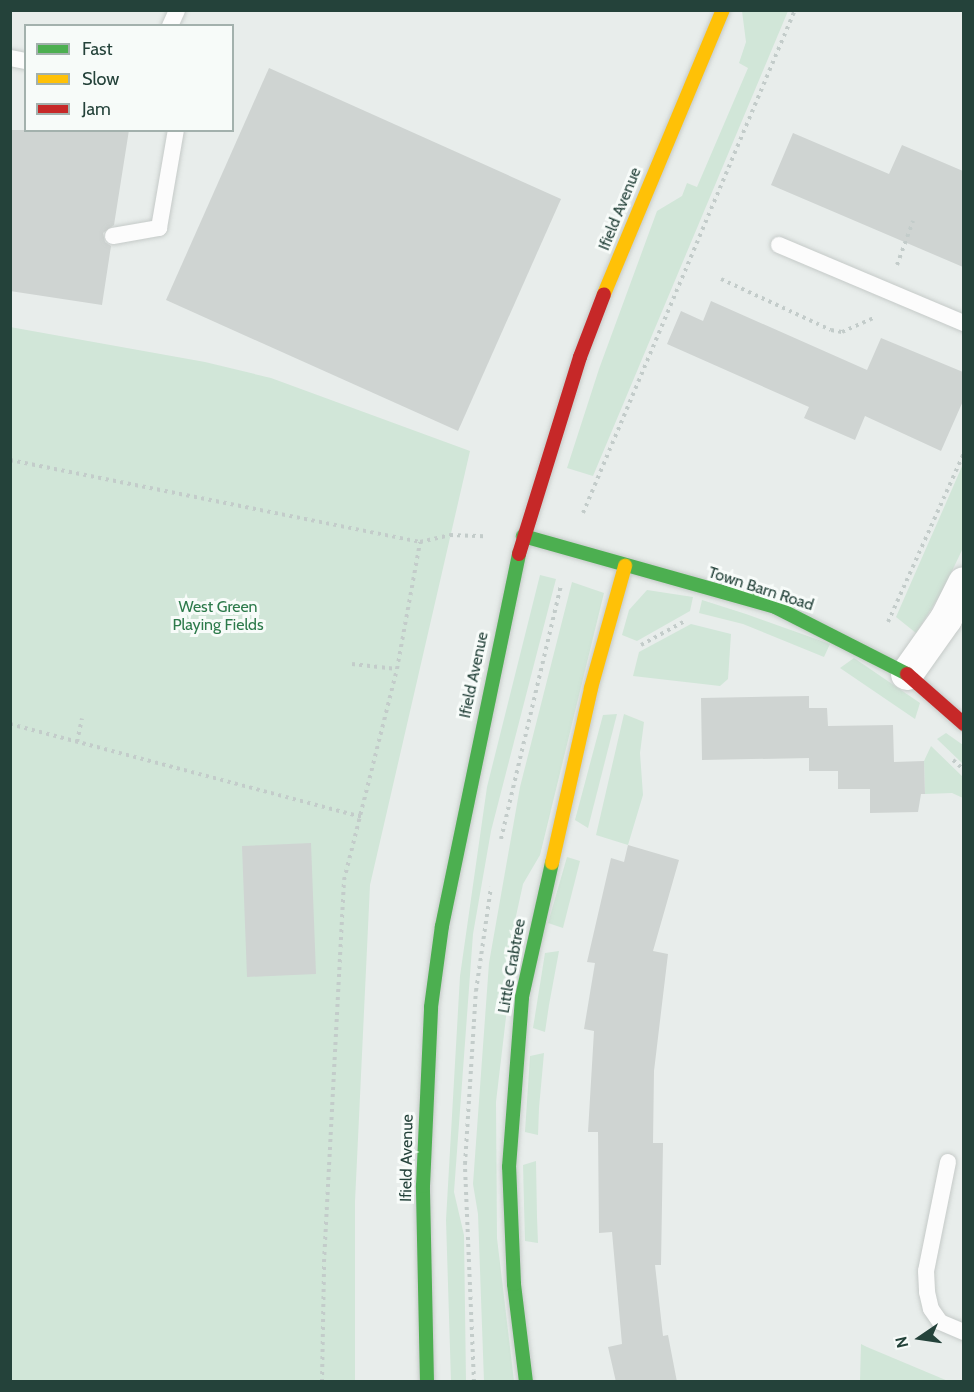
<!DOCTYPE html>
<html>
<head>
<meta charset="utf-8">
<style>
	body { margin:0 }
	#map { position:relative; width:974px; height:1392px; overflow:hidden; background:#e8edeb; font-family:Cabin,sans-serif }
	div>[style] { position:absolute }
	.green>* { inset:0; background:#d1e6d8 }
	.building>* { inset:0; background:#cfd4d2 }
	.path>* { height:4px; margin-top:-2px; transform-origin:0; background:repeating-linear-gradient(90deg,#c3ccca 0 3px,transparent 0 7.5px) }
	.roads { filter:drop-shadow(0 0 2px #c5cac8) drop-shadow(0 0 2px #c5cac8) }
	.lane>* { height:16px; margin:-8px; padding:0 8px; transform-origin:8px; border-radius:8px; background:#fcfcfc }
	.street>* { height:32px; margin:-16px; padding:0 16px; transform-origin:16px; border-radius:16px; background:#fcfcfc }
	.fast>* { height:14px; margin:-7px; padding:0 7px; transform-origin:7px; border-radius:7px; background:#4caf50 }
	.slow>* { height:14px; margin:-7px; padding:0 7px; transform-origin:7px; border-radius:7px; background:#ffc107 }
	.jam>* { height:14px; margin:-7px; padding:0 7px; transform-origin:7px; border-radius:7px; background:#c62828 }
	span { translate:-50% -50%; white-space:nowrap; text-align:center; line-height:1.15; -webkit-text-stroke:6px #f7fbf9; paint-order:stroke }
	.street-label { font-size:16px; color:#24423a }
	.park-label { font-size:16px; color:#2d7a4b }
	.frame { position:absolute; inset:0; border:12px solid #24423a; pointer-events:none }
	.legend { position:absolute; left:24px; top:24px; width:210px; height:108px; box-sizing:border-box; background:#f7fbf9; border:2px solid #a3b1ad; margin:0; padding:8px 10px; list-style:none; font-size:18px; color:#24423a }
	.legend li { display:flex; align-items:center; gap:12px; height:30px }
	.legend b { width:30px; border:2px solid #a3b1ad }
	.north { position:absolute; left:890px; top:1308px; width:60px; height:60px; -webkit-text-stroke:4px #f7fbf9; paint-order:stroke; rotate:257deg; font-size:16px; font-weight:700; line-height:24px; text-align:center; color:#24423a }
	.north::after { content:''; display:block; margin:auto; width:21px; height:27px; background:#24423a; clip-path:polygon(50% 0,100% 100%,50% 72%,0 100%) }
</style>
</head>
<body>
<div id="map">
	<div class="green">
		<div style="clip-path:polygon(742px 11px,788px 11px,593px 476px,567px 468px,599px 369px,657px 211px,682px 196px,687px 183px,697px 187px,748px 68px,739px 63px,746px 42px)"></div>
		<div style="clip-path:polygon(10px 327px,205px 362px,271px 378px,470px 451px,370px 885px,355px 1202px,355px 1381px,11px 1381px)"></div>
		<div style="clip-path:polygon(963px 464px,963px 548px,942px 592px,916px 633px,896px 617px)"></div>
		<div style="clip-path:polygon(540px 575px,556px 579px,491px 831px,473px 934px,454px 1192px,464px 1235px,466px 1381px,451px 1381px,446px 1220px,460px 976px,487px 787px)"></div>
		<div style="clip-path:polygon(572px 582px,604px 593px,540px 855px,523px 884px,504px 971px,509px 992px,496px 1102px,497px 1238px,514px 1381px,484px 1382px,478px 1214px,473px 1184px,489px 963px,520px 787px)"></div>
		<div style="clip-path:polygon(647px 590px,693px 597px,690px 611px,637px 641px,622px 635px,629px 610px)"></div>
		<div style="clip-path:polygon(702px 600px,746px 614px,830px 644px,824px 657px,743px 624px,699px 613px)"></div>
		<div style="clip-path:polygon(691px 624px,731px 634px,728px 679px,720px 686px,633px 676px,639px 652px)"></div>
		<div style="clip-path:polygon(854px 658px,920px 703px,915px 719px,840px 668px)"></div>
		<div style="clip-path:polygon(617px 714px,588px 828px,575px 820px,603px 715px)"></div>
		<div style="clip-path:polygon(624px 714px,644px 722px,640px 753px,643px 795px,628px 845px,596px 835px)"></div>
		<div style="clip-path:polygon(946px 733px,963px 745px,963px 764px,937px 739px)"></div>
		<div style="clip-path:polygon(931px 746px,963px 777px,963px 798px,952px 793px,925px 794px,924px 761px)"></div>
		<div style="clip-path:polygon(567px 857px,580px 861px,563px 928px,548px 923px)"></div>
		<div style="clip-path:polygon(559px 951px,549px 1005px,545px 1032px,533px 1028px,545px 953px)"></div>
		<div style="clip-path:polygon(544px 1053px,539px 1108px,538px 1135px,525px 1132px,530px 1056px)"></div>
		<div style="clip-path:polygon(536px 1161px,537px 1217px,538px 1243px,525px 1241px,523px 1165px)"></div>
		<div style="clip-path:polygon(861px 1344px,867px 1347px,948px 1381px,860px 1381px)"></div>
	</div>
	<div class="building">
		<div style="clip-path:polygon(269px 68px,561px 199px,458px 431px,166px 300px)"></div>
		<div style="clip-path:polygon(10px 130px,129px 130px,114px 225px,103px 233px,105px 242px,111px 246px,102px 305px,10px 291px)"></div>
		<div style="clip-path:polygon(793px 133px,889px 174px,902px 145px,963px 171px,963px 267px,771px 185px)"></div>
		<div style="clip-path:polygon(711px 301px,867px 370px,881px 338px,963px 372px,963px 401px,941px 451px,865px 416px,855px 440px,804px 418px,809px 407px,667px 344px,681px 311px,703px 321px)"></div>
		<div style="clip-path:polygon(809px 696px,809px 708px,827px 708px,828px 726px,893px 725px,894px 762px,924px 761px,925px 794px,921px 794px,918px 812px,870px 813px,870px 789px,838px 789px,838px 771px,809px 771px,809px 758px,702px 760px,701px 698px)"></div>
		<div style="clip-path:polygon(311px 843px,316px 974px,247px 977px,242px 846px)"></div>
		<div style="clip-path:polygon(628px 845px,679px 860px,653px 951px,668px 954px,654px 1071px,653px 1143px,663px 1143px,661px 1265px,655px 1265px,663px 1336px,668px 1335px,677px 1382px,616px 1382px,608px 1347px,622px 1344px,612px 1232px,599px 1233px,598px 1132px,588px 1132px,594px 1031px,584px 1029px,595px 963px,587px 962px,611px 858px,624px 862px)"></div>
	</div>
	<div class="path">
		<div style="left:897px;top:265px;width:47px;rotate:-70deg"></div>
		<div style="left:721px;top:279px;width:121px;rotate:24.9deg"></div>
		<div style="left:831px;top:330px;width:11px;rotate:10deg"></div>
		<div style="left:842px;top:332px;width:35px;rotate:-24deg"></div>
		<div style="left:10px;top:460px;width:418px;rotate:11.3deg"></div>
		<div style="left:420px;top:542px;width:31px;rotate:-13deg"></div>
		<div style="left:450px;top:535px;width:34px;rotate:2deg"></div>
		<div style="left:583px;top:513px;width:546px;rotate:-67.15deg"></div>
		<div style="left:888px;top:622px;width:185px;rotate:-65.8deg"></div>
		<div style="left:641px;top:645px;width:50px;rotate:-28.6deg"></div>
		<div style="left:352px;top:664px;width:45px;rotate:6.3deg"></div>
		<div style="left:10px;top:724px;width:364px;rotate:14.8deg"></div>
		<div style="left:77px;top:742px;width:24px;rotate:-78deg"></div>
		<div style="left:953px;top:760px;width:15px;rotate:42deg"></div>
		<div style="left:501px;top:839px;width:260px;rotate:-76.7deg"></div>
		<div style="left:322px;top:1382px;width:120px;rotate:-89deg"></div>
		<div style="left:324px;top:1262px;width:383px;rotate:-87deg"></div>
		<div style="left:344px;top:880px;width:218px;rotate:-75.9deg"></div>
		<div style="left:397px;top:669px;width:129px;rotate:-79.7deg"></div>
		<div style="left:474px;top:1382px;width:218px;rotate:-92.4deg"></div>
		<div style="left:465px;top:1164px;width:173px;rotate:-86.4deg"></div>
		<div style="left:476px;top:991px;width:105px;rotate:-81.8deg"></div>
	</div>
	<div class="roads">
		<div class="lane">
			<div style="left:170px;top:26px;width:17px;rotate:-66deg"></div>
			<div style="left:10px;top:58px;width:16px;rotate:11deg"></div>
			<div style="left:113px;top:236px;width:47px;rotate:-9.9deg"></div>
			<div style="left:159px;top:228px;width:99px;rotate:-80.2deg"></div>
			<div style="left:779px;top:245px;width:201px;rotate:22.9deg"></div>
			<div style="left:948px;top:1162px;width:111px;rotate:101.4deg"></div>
			<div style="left:926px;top:1271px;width:21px;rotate:87deg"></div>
			<div style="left:927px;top:1292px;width:17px;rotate:77deg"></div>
			<div style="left:931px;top:1309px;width:16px;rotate:55deg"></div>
			<div style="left:940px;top:1322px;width:26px;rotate:23deg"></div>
		</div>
		<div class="street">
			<div style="left:907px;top:674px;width:67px;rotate:-54.7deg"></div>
			<div style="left:946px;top:619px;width:40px;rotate:-63.4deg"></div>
		</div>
		<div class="fast">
			<div style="left:523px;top:536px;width:262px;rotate:15.7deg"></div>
			<div style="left:775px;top:607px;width:148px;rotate:26.9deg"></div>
			<div style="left:427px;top:1382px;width:196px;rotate:-91.2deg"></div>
			<div style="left:423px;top:1186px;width:179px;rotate:-87.4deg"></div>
			<div style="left:431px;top:1007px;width:82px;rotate:-82.3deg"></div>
			<div style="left:442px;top:926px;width:380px;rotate:-78.3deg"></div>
			<div style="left:526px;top:1382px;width:99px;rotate:-97deg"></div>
			<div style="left:514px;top:1284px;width:117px;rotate:-92.4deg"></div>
			<div style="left:509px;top:1167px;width:170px;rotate:-85.6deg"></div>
			<div style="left:522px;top:997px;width:137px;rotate:-77.4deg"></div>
		</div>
		<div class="slow">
			<div style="left:604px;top:294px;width:308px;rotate:-67.3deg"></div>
			<div style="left:552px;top:863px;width:179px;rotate:-77.4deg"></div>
			<div style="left:591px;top:688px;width:127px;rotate:-74.4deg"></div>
		</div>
		<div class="jam">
			<div style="left:519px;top:554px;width:206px;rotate:-72.8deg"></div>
			<div style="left:580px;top:357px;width:67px;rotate:-69.1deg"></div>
			<div style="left:907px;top:674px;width:76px;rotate:41.3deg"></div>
		</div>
	</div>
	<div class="street-label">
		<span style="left:620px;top:209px;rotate:-68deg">Ifield Avenue</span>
		<span style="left:761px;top:589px;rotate:18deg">Town Barn Road</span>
		<span style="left:474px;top:675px;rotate:-78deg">Ifield Avenue</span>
		<span style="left:512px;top:966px;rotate:-80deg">Little Crabtree</span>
		<span style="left:407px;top:1158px;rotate:-89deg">Ifield Avenue</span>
	</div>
	<div class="park-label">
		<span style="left:218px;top:616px">West Green<br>Playing Fields</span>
	</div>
	<div class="frame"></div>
	<ul class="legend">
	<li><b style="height:8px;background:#4caf50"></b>Fast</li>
	<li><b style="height:8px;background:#ffc107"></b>Slow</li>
	<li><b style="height:8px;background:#c62828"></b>Jam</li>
	</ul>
	<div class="north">N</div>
</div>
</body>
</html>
